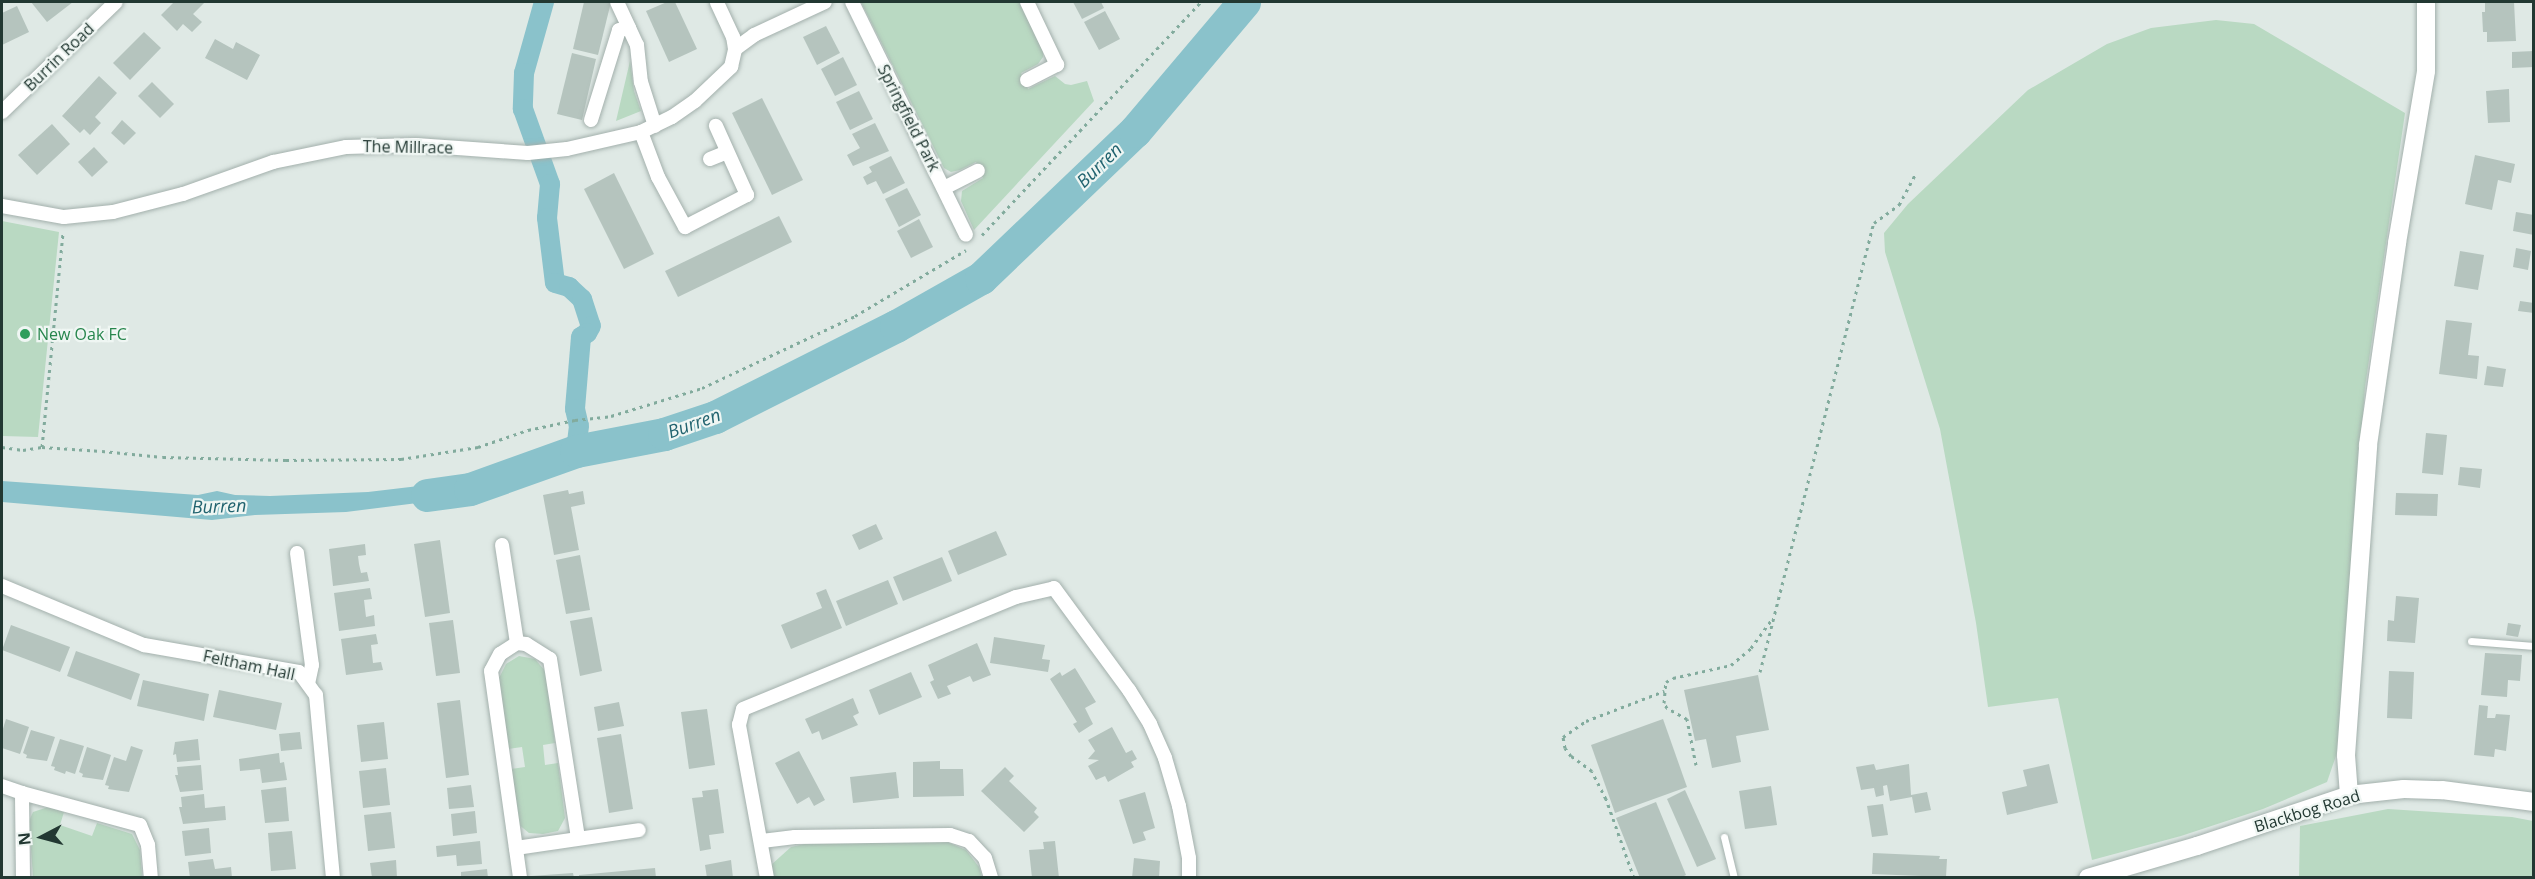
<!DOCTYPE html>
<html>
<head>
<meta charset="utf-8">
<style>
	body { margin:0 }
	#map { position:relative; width:2535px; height:879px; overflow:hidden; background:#dfe9e5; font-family:"Open Sans",sans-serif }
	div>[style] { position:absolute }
	.green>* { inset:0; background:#b9d9c2 }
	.water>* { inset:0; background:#8ac2cb }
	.canal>* { height:20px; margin:-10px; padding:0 10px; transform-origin:10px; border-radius:10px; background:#8ac2cb }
	.river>* { height:33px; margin:-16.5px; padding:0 16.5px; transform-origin:16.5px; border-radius:16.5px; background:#8ac2cb }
	.building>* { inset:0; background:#b5c4be }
	.path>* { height:3px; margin-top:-1.5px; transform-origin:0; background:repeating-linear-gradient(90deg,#82ab9d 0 3px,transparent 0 7.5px) }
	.roads { filter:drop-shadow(0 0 2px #a3b0ac) drop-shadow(0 0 2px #a3b0ac) }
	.lane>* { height:7px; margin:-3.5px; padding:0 3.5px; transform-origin:3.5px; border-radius:3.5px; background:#fff }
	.street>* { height:14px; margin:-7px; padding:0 7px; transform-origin:7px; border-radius:7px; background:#fff }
	.secondary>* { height:18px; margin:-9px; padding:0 9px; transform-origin:9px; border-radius:9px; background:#fff }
	.dots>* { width:16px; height:16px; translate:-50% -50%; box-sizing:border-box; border:3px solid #eff6f3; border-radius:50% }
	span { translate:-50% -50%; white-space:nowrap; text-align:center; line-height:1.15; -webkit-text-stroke:4.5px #eff6f3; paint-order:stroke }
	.street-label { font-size:16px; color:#223832 }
	.leisure-label { font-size:16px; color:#27864d }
	.left { translate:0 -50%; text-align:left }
	.water-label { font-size:18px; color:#21636f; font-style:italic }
	.frame { position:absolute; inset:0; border:3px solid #223832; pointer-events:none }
	.north { position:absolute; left:12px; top:807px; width:60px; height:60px; -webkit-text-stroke:4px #eff6f3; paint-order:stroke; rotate:264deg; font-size:16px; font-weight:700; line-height:24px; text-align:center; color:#223832 }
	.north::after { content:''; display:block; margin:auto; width:21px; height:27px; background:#223832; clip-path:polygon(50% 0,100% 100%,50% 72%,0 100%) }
</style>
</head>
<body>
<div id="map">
	<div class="green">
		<div style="clip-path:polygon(861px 2px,1021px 2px,1043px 49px,1043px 57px,1038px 64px,1021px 73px,1028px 89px,1055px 76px,1065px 84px,1071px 85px,1087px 81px,1094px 101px,974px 230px,961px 201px,962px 191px,983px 178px,976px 162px,960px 170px,951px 172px,944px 168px)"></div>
		<div style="clip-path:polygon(2216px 20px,2254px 24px,2405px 113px,2365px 387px,2338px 750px,2327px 782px,2263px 809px,2181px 836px,2092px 860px,2058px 698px,1988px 707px,1976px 623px,1940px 429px,1885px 252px,1884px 233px,1908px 204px,2028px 90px,2107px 44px,2151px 28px)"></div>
		<div style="clip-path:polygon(630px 61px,634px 91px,641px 111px,616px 121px)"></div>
		<div style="clip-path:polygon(2px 221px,59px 232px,38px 437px,2px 436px)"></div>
		<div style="clip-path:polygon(519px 656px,535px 659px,546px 672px,555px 743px,543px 745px,545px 765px,558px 763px,565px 818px,558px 831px,543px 834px,529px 833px,518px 824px,511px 769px,525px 767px,522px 747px,508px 749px,499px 678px,506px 664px)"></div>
		<div style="clip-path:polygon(48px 807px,64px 812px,60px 825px,92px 836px,97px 823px,132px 834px,140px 850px,142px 877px,33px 877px,29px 821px,33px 812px)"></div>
		<div style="clip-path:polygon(2388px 809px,2512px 817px,2533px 821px,2533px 877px,2299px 877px,2300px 826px)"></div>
		<div style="clip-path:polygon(945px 841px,966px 850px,979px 867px,982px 877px,772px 877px,771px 865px,791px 847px,809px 843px)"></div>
	</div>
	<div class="water">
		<div style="clip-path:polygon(468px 477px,473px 496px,346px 512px,255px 515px,212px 520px,2px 502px,2px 481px,198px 495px,217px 491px,235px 495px,270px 496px,368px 492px,444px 483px)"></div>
	</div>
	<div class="canal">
		<div style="left:544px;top:2px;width:74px;rotate:105.7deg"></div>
		<div style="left:524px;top:73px;width:36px;rotate:92deg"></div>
		<div style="left:523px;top:109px;width:80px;rotate:70.2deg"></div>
		<div style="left:550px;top:184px;width:34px;rotate:95deg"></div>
		<div style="left:547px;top:218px;width:65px;rotate:83deg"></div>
		<div style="left:555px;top:283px;width:15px;rotate:16deg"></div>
		<div style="left:569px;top:287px;width:18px;rotate:43deg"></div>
		<div style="left:582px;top:299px;width:28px;rotate:72deg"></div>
		<div style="left:591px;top:326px;width:8px;rotate:120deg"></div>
		<div style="left:587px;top:333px;width:7px;rotate:146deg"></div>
		<div style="left:581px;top:337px;width:72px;rotate:94.8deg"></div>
		<div style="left:575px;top:409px;width:17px;rotate:77deg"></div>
		<div style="left:579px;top:426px;width:25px;rotate:97deg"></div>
	</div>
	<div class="river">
		<div style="left:427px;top:495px;width:43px;rotate:-7.9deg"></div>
		<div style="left:470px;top:489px;width:113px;rotate:-19.7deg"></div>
		<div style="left:576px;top:451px;width:90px;rotate:-10.9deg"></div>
		<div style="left:664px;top:434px;width:54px;rotate:-18.4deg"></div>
		<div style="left:715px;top:417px;width:203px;rotate:-26.7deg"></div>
		<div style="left:896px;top:326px;width:98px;rotate:-29.5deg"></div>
		<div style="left:981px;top:278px;width:213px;rotate:-43.7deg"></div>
		<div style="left:1135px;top:131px;width:169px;rotate:-49.8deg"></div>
	</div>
	<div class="building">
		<div style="clip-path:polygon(31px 2px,73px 2px,47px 22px)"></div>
		<div style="clip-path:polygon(174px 2px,205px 2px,193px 14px,202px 22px,192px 32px,183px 24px,177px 31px,161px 15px)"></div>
		<div style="clip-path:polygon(584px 2px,611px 2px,598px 55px,573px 49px)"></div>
		<div style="clip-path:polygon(667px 2px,675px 2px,697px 49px,669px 62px,646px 11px)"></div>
		<div style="clip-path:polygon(1073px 2px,1101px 2px,1104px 8px,1082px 19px)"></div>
		<div style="clip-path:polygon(2485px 2px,2514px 2px,2516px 41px,2487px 42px,2487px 32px,2483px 32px,2482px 12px,2485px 12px)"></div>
		<div style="clip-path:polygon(17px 6px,29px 32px,2px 45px,2px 13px)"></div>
		<div style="clip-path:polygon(1105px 11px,1120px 39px,1099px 50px,1084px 22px)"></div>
		<div style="clip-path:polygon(826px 26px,840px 53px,817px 65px,803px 37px)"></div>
		<div style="clip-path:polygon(144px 32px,161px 48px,130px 80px,113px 63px)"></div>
		<div style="clip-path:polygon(215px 39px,233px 49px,236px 42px,260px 55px,247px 80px,205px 58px)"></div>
		<div style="clip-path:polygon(2534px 51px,2534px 67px,2512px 68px,2512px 52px)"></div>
		<div style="clip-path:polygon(572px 53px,596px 59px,582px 120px,557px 114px)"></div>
		<div style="clip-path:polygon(843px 57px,857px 85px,835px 96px,821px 69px)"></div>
		<div style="clip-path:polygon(99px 76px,117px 93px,95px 117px,101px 123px,90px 135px,84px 129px,80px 133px,62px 116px)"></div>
		<div style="clip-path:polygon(152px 82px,174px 104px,160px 118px,138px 96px)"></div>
		<div style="clip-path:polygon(2509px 89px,2510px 122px,2488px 123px,2486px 91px)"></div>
		<div style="clip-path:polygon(859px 91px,873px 119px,850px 130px,836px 102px)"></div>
		<div style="clip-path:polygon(762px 98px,803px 180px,772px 195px,732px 113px)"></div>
		<div style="clip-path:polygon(122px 120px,136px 133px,124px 145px,111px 133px)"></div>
		<div style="clip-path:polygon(875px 123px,889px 151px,853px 166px,847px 155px,860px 148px,852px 134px)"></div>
		<div style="clip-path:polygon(52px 124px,70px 144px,37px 175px,18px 155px)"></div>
		<div style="clip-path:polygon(94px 147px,108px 162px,92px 177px,78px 162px)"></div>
		<div style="clip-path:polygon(2475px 155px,2515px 164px,2511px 183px,2498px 180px,2492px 210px,2465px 204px)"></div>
		<div style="clip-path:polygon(891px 156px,905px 183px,883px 194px,876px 181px,867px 185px,863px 177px,872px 172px,869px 167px)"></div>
		<div style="clip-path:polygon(614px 173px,654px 254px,624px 269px,584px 189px)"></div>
		<div style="clip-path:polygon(907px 188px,921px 215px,899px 227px,885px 199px)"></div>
		<div style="clip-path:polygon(2516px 212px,2534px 215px,2534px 235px,2513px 231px)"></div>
		<div style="clip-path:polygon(779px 216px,792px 242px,678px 297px,665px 271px)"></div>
		<div style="clip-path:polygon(919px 219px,933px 247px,911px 258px,897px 231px)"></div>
		<div style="clip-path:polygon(2516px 248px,2531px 251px,2528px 270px,2513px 267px)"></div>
		<div style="clip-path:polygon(2460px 251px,2484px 255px,2478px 290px,2454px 286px)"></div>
		<div style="clip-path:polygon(2520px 301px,2534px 303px,2534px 313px,2518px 311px)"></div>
		<div style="clip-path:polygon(2446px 320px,2472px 323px,2468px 355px,2479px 356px,2477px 379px,2439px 374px)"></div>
		<div style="clip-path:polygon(2487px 366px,2506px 369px,2503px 387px,2484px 385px)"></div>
		<div style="clip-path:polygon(2426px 433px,2447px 435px,2443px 475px,2422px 473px)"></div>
		<div style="clip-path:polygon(2460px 467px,2482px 469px,2480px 488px,2458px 485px)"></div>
		<div style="clip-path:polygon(568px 490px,569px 494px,583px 491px,585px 504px,571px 507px,579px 550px,554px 555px,543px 495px)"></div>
		<div style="clip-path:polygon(2396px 493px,2438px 494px,2437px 516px,2395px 515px)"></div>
		<div style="clip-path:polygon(876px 524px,883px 539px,859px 550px,852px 535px)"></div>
		<div style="clip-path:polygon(996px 531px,1007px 555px,958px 575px,948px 551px)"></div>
		<div style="clip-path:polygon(440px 540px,450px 613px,425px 617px,414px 544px)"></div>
		<div style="clip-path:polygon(365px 544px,366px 555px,358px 556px,359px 564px,361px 573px,367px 572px,369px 581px,333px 586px,329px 549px)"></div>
		<div style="clip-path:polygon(580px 555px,590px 610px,566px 614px,556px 560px)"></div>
		<div style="clip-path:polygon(942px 557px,952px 581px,903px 601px,893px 577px)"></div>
		<div style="clip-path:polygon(888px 580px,898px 604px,846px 626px,836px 601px)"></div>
		<div style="clip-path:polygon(370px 588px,372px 599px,364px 600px,366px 617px,374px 615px,375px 626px,339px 631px,334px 593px)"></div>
		<div style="clip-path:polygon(826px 589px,842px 628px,791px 649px,781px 625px,822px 608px,816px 593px)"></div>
		<div style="clip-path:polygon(2396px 596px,2419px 598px,2415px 643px,2387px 641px,2388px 620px,2394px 621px)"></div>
		<div style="clip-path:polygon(592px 617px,602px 671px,580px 676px,570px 621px)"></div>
		<div style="clip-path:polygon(453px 620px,460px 673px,436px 676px,429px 623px)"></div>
		<div style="clip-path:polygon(2508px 623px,2521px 625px,2518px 637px,2506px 635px)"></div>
		<div style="clip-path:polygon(11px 625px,70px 647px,60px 672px,2px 650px)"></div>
		<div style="clip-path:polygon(376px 634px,378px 644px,371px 645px,373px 663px,381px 662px,383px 670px,346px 675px,341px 639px)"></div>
		<div style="clip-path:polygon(994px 637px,1045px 645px,1042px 659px,1050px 660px,1048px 672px,990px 663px)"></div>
		<div style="clip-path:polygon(977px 643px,991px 675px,973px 682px,970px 676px,947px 686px,951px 694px,938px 699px,930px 682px,934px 680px,928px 665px)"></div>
		<div style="clip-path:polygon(76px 651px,140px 674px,131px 700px,67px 676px)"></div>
		<div style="clip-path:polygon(2485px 653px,2522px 655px,2520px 681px,2508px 680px,2507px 697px,2481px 695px)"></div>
		<div style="clip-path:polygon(1075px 668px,1096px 702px,1085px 708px,1093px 724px,1079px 733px,1073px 724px,1077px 722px,1050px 679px,1060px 672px,1062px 676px)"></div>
		<div style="clip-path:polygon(2389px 671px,2414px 672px,2412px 719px,2387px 718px)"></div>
		<div style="clip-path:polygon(911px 672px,922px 697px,879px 715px,869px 690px)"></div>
		<div style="clip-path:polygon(1758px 675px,1769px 730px,1736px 736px,1741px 762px,1712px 768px,1706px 739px,1695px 741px,1684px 690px)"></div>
		<div style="clip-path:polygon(143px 680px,209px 694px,204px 721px,137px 706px)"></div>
		<div style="clip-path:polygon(219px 690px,282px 703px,276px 730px,213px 717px)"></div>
		<div style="clip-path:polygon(853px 698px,859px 713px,853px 716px,858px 725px,822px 740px,819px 731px,812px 734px,805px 719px)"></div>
		<div style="clip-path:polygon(460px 700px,469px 775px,446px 778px,437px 703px)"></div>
		<div style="clip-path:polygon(619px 702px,624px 726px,598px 731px,594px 707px)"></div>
		<div style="clip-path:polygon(2479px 705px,2488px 706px,2487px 718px,2495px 718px,2496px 714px,2510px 715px,2506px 751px,2495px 749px,2494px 757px,2474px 755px)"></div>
		<div style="clip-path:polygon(707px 709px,715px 765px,689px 769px,681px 712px)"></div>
		<div style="clip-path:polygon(6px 719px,29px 727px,20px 754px,2px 748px,2px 732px)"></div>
		<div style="clip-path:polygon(1663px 719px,1687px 787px,1615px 813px,1591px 745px)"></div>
		<div style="clip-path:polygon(384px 722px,388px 759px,361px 762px,357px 725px)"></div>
		<div style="clip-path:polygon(1112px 727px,1126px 753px,1132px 750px,1137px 759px,1131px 762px,1134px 767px,1108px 782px,1105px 776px,1096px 780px,1088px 766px,1099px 760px,1088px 759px,1095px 751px,1088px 740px)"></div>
		<div style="clip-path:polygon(31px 730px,55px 737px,47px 761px,26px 758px,27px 755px,23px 753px)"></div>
		<div style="clip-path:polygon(300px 732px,302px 749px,281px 751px,279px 734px)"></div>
		<div style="clip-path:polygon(621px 734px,633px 809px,609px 813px,597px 738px)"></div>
		<div style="clip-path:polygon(60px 739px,84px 746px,75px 774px,66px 771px,65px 774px,54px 770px,55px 767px,51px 766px)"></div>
		<div style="clip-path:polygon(198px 739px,200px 760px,177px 762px,176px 754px,173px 755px,175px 742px)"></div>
		<div style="clip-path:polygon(131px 746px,143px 750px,129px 792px,108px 789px,109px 786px,105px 785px,114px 757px,126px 761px)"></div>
		<div style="clip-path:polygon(87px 747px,111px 755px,103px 780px,82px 777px,83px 774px,79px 772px)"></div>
		<div style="clip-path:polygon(799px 751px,825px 800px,814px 806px,809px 797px,797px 804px,775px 763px)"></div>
		<div style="clip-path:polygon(279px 753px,280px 763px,284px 762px,287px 780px,262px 783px,260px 769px,240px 771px,239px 759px)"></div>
		<div style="clip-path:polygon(940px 761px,940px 769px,963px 769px,964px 796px,913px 797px,913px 762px)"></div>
		<div style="clip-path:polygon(1874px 764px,1876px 770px,1909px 764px,1911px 795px,1927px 792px,1931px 810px,1915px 813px,1912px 797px,1890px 801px,1887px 785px,1883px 786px,1884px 795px,1876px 797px,1874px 788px,1861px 790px,1856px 767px)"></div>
		<div style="clip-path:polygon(2049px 764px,2058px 803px,2007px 815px,2002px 792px,2027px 786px,2023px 770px)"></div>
		<div style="clip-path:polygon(201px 765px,203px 790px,180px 792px,175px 775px,178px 775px,177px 767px)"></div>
		<div style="clip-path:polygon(1005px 767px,1014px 776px,1009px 781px,1037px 808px,1034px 812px,1039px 817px,1024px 832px,981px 791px)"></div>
		<div style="clip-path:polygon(386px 768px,390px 805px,363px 808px,359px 771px)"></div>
		<div style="clip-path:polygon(896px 772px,899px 798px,853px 803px,850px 777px)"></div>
		<div style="clip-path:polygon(471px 785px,474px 807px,449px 809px,447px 788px)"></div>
		<div style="clip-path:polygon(1771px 786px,1777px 825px,1745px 829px,1739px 791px)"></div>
		<div style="clip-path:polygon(286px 787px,289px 821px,265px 823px,261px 790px)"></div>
		<div style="clip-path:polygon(718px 789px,724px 833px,709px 835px,711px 849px,700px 851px,692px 798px,703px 797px,702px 791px)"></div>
		<div style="clip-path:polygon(1685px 790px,1716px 859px,1697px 867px,1667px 799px)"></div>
		<div style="clip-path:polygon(1145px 792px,1155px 828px,1143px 832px,1146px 840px,1133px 844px,1119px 800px)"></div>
		<div style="clip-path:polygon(204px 794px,205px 808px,225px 806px,226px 820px,183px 824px,179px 807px,182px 807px,181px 797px)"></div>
		<div style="clip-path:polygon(1656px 802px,1686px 875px,1680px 878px,1640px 878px,1616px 818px)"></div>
		<div style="clip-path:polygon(1883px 804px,1888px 835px,1872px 837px,1867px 806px)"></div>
		<div style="clip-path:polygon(475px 811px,477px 833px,453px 836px,451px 814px)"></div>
		<div style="clip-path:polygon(391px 812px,395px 848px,368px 851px,364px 815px)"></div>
		<div style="clip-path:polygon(209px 828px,211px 853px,185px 856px,182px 831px)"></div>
		<div style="clip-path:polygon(292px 831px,296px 869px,271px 871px,268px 833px)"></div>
		<div style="clip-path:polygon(480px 841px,482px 864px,457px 866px,456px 855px,437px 857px,436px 846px)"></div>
		<div style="clip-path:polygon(1055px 841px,1059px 878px,1032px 878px,1029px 850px,1044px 849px,1043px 842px)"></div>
		<div style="clip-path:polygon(1873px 853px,1940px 856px,1939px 859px,1947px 859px,1946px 877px,1872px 874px)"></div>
		<div style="clip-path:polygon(1134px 858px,1160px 861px,1159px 878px,1132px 878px)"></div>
		<div style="clip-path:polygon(213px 859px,215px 869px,231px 867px,232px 878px,190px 878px,188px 862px)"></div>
		<div style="clip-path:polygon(396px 860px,397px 878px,372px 878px,370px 863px)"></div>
		<div style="clip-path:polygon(731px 860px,733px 878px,707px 878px,705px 865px)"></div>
		<div style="clip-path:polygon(655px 868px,656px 878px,579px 878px,579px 875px)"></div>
		<div style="clip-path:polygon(487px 869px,488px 878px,461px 878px,461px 872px)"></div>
		<div style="clip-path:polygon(573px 873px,574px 878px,531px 878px,531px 876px)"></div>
	</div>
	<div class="path">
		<div style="left:982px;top:235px;width:320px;rotate:-46.8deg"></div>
		<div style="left:2px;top:447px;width:21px;rotate:8deg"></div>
		<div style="left:23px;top:450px;width:19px;rotate:-9deg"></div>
		<div style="left:42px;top:447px;width:60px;rotate:3.8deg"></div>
		<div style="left:102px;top:451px;width:61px;rotate:5.6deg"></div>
		<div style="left:163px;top:457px;width:123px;rotate:1.4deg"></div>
		<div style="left:286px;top:460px;width:115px;rotate:-0.5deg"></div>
		<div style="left:401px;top:459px;width:78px;rotate:-8.9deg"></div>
		<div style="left:478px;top:447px;width:53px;rotate:-18.8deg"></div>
		<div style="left:528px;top:430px;width:48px;rotate:-12deg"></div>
		<div style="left:575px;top:420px;width:36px;rotate:-6deg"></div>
		<div style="left:611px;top:416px;width:95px;rotate:-17.1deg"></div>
		<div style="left:702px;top:388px;width:169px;rotate:-25.2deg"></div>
		<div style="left:855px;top:316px;width:129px;rotate:-30.7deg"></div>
		<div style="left:42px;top:447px;width:217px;rotate:-84.4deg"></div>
		<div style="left:1760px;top:672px;width:463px;rotate:-75.8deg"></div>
		<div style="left:1874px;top:223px;width:31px;rotate:-36deg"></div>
		<div style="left:1899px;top:205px;width:36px;rotate:-62deg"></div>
		<div style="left:1696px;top:765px;width:47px;rotate:-101.1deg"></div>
		<div style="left:1687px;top:719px;width:23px;rotate:-151deg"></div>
		<div style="left:1667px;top:708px;width:6px;rotate:-121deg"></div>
		<div style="left:1664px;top:703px;width:21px;rotate:-85deg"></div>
		<div style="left:1666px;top:682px;width:8px;rotate:-30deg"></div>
		<div style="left:1673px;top:678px;width:59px;rotate:-12.6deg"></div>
		<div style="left:1731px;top:665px;width:26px;rotate:-40deg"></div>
		<div style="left:1751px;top:648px;width:36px;rotate:-54deg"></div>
		<div style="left:1634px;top:878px;width:84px;rotate:-109.5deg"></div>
		<div style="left:1606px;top:799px;width:31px;rotate:-117deg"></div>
		<div style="left:1592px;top:771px;width:26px;rotate:-144deg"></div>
		<div style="left:1571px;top:756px;width:10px;rotate:-127deg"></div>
		<div style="left:1565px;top:748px;width:11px;rotate:-100deg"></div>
		<div style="left:1563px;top:737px;width:28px;rotate:-35deg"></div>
		<div style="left:1586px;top:721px;width:84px;rotate:-21deg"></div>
	</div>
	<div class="roads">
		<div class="lane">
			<div style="left:2471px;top:641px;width:63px;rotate:4.5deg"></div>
			<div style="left:1724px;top:837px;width:42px;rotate:76.3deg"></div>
		</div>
		<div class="street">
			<div style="left:617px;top:2px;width:29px;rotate:65deg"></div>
			<div style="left:852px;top:2px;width:259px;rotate:63.9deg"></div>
			<div style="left:735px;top:49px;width:24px;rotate:-36deg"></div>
			<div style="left:754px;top:35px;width:78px;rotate:-24.9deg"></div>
			<div style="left:1027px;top:80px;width:34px;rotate:-27deg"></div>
			<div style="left:1057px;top:65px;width:70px;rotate:-115.5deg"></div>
			<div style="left:2px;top:112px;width:158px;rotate:-44deg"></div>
			<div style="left:591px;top:120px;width:94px;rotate:-72.7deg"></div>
			<div style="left:619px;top:30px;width:10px;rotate:-11deg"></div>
			<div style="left:629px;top:28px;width:19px;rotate:65deg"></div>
			<div style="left:637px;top:45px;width:37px;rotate:84deg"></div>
			<div style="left:641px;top:82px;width:46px;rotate:72.3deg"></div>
			<div style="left:641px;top:132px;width:48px;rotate:69.3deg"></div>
			<div style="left:658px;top:177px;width:57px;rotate:61.6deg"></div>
			<div style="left:685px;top:227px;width:70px;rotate:-27.3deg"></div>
			<div style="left:747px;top:195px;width:76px;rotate:-114.2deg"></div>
			<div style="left:710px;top:159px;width:18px;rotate:-22deg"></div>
			<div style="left:944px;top:188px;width:38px;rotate:-27deg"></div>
			<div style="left:2px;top:206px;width:63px;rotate:10.1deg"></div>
			<div style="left:64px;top:217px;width:49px;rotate:-5.8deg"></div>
			<div style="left:113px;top:212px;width:72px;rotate:-14.4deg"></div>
			<div style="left:183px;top:194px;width:96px;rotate:-19.6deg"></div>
			<div style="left:273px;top:162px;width:75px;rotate:-11.6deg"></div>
			<div style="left:346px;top:147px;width:70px;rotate:-1.6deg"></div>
			<div style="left:416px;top:145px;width:112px;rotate:4.1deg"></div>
			<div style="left:528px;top:153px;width:39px;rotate:-6deg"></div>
			<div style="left:567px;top:149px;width:76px;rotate:-12.9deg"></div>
			<div style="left:641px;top:132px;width:34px;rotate:-26deg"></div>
			<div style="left:672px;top:117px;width:28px;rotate:-35deg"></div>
			<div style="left:695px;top:101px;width:50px;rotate:-43.4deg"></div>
			<div style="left:731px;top:67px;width:18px;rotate:-77deg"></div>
			<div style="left:735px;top:49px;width:12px;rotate:-99deg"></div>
			<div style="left:733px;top:37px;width:38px;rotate:-115deg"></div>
			<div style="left:502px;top:545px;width:99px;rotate:81.3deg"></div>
			<div style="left:517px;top:643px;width:20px;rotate:147deg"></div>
			<div style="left:500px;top:654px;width:19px;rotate:118deg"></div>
			<div style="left:491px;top:671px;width:209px;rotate:82deg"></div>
			<div style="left:297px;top:553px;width:113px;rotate:82.4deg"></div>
			<div style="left:312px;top:665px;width:19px;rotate:102deg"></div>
			<div style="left:2px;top:586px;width:154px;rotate:22.6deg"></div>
			<div style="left:144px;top:645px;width:157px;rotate:9.9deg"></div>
			<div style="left:299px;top:672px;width:29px;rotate:54deg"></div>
			<div style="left:316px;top:695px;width:184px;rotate:84.7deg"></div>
			<div style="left:517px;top:643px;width:9px;rotate:6deg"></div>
			<div style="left:526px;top:644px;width:28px;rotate:32deg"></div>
			<div style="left:550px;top:659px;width:181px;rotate:81.1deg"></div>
			<div style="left:2px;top:786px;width:21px;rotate:19deg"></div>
			<div style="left:762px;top:841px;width:33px;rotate:-7deg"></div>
			<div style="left:795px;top:837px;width:155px;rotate:-0.7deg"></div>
			<div style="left:950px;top:835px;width:20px;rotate:18deg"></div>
			<div style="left:969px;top:841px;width:23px;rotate:47deg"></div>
			<div style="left:985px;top:858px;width:21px;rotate:73deg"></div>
			<div style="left:516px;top:848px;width:124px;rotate:-8.3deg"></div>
			<div style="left:23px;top:878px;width:85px;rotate:-90.7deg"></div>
			<div style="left:22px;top:793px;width:122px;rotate:15.2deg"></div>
			<div style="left:140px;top:825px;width:22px;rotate:68deg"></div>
			<div style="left:148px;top:845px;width:33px;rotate:85deg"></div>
			<div style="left:767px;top:878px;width:156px;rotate:-100.4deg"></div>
			<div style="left:739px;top:725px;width:16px;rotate:-76deg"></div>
			<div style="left:743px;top:709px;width:295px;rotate:-22.3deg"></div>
			<div style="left:1016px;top:597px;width:39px;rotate:-13deg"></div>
			<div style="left:1054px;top:588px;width:127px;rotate:53.7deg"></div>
			<div style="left:1129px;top:690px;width:40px;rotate:58deg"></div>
			<div style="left:1150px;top:724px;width:37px;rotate:66deg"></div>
			<div style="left:1165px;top:758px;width:50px;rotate:73.7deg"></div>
			<div style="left:1179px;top:806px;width:53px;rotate:79.1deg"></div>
			<div style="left:1189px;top:858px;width:20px;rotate:90deg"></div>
		</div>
		<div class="secondary">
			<div style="left:2349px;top:795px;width:40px;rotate:-94.3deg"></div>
			<div style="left:2346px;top:755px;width:311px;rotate:-85.9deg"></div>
			<div style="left:2368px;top:445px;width:204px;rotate:-81.8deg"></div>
			<div style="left:2397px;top:243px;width:174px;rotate:-80.4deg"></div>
			<div style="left:2426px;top:71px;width:69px;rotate:-90deg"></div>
			<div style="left:2088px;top:878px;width:114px;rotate:-16.4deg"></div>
			<div style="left:2197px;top:846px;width:160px;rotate:-18.5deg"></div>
			<div style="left:2349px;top:795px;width:55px;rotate:-6.2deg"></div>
			<div style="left:2404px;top:789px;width:38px;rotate:2deg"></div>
			<div style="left:2442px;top:790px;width:93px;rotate:7.4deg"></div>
		</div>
	</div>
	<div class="dots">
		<div style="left:25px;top:334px;background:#2e9e5b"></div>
	</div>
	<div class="street-label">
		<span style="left:59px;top:57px;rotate:-44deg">Burrin Road</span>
		<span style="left:909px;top:118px;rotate:63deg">Springfield Park</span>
		<span style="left:408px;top:147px;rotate:1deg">The Millrace</span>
		<span style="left:249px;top:665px;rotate:12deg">Feltham Hall</span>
		<span style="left:2307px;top:811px;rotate:-17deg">Blackbog Road</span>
	</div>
	<div class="leisure-label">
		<span class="left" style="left:37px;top:334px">New Oak FC</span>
	</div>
	<div class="water-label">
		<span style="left:1099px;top:165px;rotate:-44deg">Burren</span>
		<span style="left:694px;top:423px;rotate:-20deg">Burren</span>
		<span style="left:219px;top:506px;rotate:-2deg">Burren</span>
	</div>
	<div class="frame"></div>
	<div class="north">N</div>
</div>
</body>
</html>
